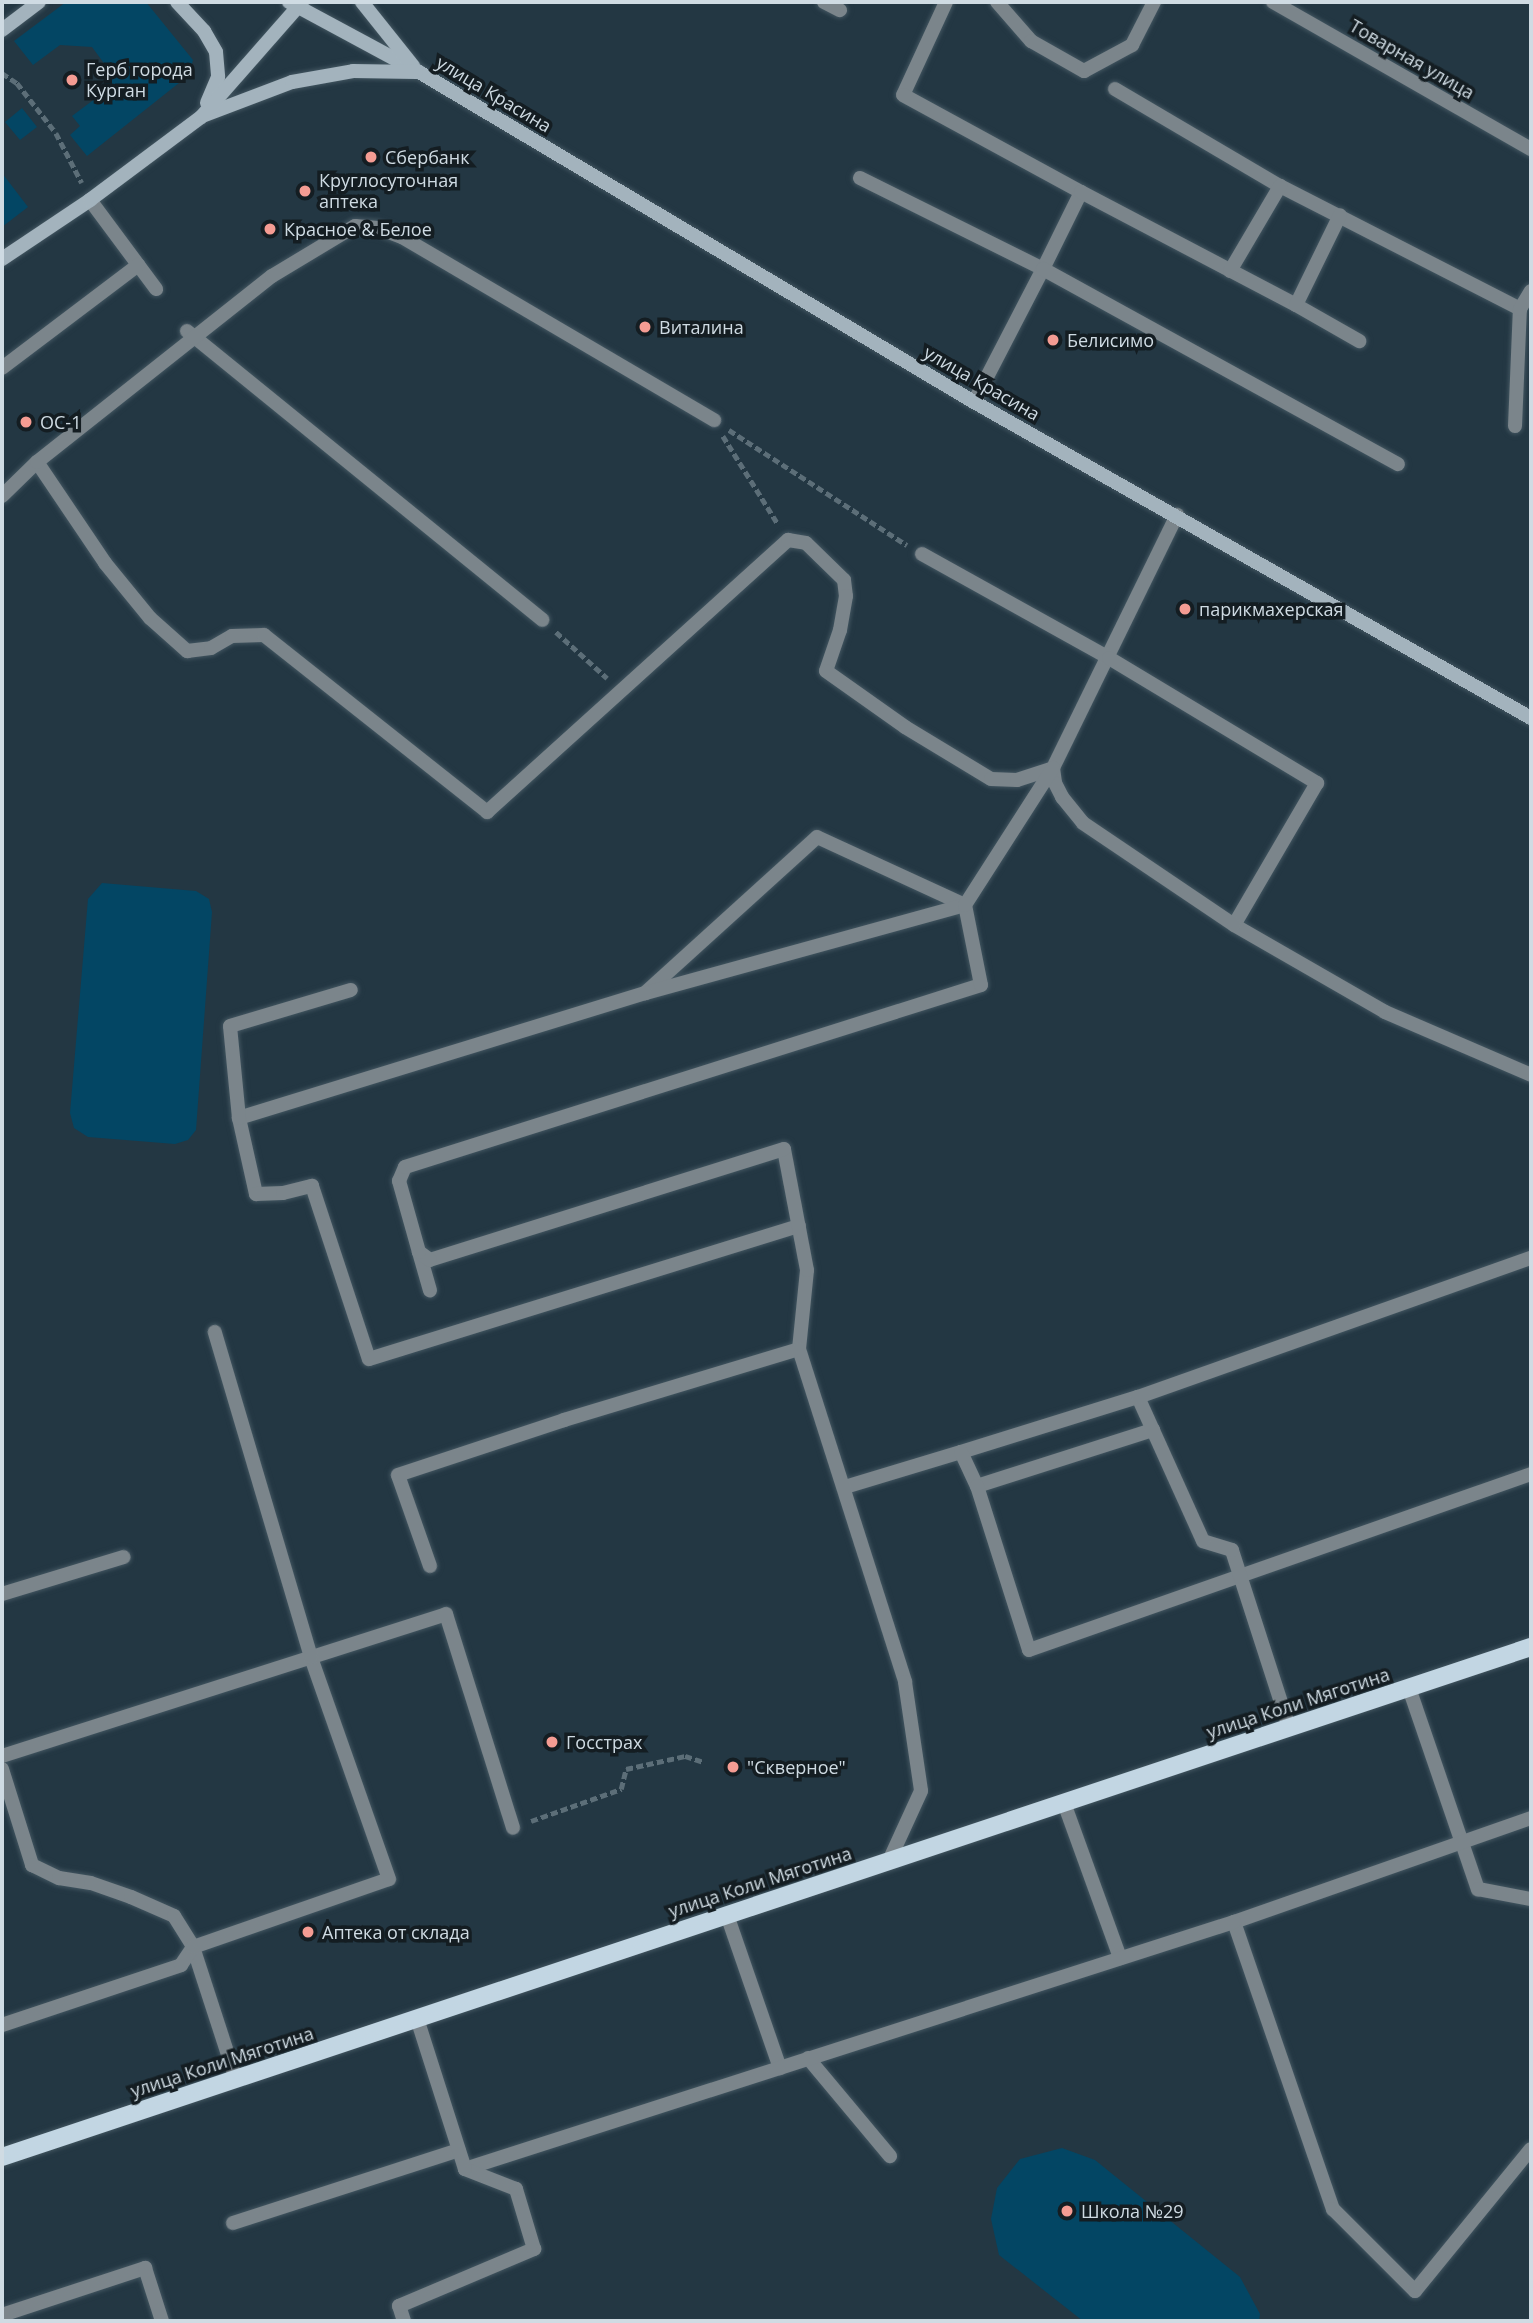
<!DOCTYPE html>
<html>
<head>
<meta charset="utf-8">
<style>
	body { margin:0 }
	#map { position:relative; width:1533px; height:2323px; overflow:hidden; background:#233743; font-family:"Open Sans",sans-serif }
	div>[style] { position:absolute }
	.green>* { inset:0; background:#034664 }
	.path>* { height:4.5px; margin-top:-2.25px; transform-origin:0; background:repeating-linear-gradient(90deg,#5c6e78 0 7px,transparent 0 10.5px) }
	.roads { filter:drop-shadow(0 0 2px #425560) drop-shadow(0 0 2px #425560) }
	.service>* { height:14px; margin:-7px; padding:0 7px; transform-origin:7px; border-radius:7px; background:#7b858b }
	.secondary>* { height:14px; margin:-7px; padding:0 7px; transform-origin:7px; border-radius:7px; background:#a3b3bd }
	.primary>* { height:18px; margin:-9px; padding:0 9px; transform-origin:9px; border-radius:9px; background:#c2d6e3 }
	.dots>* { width:19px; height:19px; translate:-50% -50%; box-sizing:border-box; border:4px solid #141d22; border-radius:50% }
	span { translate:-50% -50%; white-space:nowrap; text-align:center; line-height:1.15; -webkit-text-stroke:7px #141d22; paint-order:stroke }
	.street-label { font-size:18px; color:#cfdbe3 }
	.poi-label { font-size:18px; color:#cfdbe3 }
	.left { translate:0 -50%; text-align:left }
	.frame { position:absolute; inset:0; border:4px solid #cfdbe3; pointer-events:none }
</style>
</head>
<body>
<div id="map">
	<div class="green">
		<div style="clip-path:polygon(66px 2px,146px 2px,193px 60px,189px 75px,87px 156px,70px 135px,80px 126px,72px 116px,104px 92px,109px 70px,92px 47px,60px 45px,33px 65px,14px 41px)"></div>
		<div style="clip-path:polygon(22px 108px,37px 127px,20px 140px,5px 122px)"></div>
		<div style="clip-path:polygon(2px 173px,28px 207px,2px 227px)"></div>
		<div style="clip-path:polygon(102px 883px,196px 891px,209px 899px,212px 912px,196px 1130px,188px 1140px,175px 1144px,88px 1137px,74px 1128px,70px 1113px,88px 899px)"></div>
		<div style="clip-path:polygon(1062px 2148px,1095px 2160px,1240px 2277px,1260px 2314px,1259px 2321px,1083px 2321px,999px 2255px,991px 2219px,997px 2188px,1020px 2159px)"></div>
	</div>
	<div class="path">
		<div style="left:2px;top:73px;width:18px;rotate:34deg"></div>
		<div style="left:17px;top:83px;width:63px;rotate:52deg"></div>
		<div style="left:56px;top:133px;width:56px;rotate:62.5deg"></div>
		<div style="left:729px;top:430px;width:212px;rotate:32.9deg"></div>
		<div style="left:723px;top:436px;width:104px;rotate:58deg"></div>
		<div style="left:556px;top:632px;width:69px;rotate:42deg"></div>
		<div style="left:531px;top:1821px;width:96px;rotate:-19.6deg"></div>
		<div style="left:621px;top:1789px;width:21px;rotate:-76deg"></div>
		<div style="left:626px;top:1769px;width:60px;rotate:-12.4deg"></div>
		<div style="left:685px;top:1756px;width:20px;rotate:18deg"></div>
	</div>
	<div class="roads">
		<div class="service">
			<div style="left:824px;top:2px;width:18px;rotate:27deg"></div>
			<div style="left:946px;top:2px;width:102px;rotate:114.8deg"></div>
			<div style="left:903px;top:95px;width:203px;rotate:28.6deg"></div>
			<div style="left:997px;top:2px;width:52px;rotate:48.9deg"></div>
			<div style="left:1031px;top:41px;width:61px;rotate:29.5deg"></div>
			<div style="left:1084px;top:71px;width:55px;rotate:-28.4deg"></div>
			<div style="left:1132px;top:45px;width:48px;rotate:-62.9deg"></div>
			<div style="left:1273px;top:2px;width:297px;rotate:29.7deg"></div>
			<div style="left:1115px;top:89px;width:191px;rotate:30.5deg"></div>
			<div style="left:1280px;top:186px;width:270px;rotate:27.1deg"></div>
			<div style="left:860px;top:178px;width:204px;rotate:26.4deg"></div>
			<div style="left:1043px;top:269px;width:86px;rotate:-63.7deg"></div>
			<div style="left:1081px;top:192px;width:243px;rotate:27.7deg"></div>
			<div style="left:1296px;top:305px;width:73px;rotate:29.7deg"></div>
			<div style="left:90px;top:200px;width:111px;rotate:53.4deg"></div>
			<div style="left:1230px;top:271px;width:99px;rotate:-59.5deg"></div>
			<div style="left:1296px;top:305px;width:100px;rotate:-63.9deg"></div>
			<div style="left:187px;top:331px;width:458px;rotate:39.1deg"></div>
			<div style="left:2px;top:368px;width:171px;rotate:-37.1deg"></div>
			<div style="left:974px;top:402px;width:150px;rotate:-62.6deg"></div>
			<div style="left:1043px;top:269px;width:405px;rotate:28.8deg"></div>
			<div style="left:1515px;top:426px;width:117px;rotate:-87.6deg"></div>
			<div style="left:1520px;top:309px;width:21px;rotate:-59deg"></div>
			<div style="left:37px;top:462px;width:122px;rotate:56deg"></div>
			<div style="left:105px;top:563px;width:71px;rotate:50.7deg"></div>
			<div style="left:150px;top:618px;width:50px;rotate:41.7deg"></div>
			<div style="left:187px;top:651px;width:24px;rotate:-7deg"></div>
			<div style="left:211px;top:648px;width:24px;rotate:-30deg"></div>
			<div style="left:232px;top:636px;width:32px;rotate:-2deg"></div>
			<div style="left:264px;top:635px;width:285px;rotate:38.4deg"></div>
			<div style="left:487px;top:812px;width:406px;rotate:-42.1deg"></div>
			<div style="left:788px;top:540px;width:18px;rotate:9deg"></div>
			<div style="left:806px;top:543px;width:53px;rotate:44.2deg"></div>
			<div style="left:844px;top:580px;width:16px;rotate:83deg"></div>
			<div style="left:846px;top:596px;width:35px;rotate:100deg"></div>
			<div style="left:840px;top:630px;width:43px;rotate:108.9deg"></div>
			<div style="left:826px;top:671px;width:97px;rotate:35.3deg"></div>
			<div style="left:905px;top:727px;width:100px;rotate:31.2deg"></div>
			<div style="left:991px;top:779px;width:26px;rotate:2deg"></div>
			<div style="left:1017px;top:780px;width:38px;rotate:-18deg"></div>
			<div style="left:1053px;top:768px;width:282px;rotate:-63.9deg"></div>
			<div style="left:2px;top:496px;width:49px;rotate:-44.2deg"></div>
			<div style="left:37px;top:462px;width:300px;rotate:-38.4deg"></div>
			<div style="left:272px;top:276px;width:97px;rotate:-31.1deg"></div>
			<div style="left:355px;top:226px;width:23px;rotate:5deg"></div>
			<div style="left:378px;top:228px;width:26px;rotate:21deg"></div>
			<div style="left:402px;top:237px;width:362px;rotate:30.4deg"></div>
			<div style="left:922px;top:554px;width:214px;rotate:29.1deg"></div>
			<div style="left:1109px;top:658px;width:243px;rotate:31deg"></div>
			<div style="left:1317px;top:783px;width:164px;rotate:120.3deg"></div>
			<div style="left:1234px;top:925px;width:174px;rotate:29.9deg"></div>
			<div style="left:1385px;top:1012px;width:159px;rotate:23.3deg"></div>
			<div style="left:1053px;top:768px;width:15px;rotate:82deg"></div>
			<div style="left:1055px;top:783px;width:16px;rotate:63deg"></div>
			<div style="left:1062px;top:797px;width:33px;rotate:51deg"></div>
			<div style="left:1083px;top:823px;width:182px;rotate:34deg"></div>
			<div style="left:645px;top:993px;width:232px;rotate:-42.2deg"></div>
			<div style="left:817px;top:837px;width:163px;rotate:24.7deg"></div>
			<div style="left:965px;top:905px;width:332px;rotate:164.6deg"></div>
			<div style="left:645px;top:993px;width:425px;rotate:162.9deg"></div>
			<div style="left:239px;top:1118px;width:78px;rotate:77.4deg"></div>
			<div style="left:256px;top:1194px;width:27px;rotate:-2deg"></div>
			<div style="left:283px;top:1193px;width:30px;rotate:-14deg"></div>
			<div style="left:312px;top:1186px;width:182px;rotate:71.8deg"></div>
			<div style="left:369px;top:1359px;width:450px;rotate:-17.2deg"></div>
			<div style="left:239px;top:1118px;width:92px;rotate:-95.6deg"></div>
			<div style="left:230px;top:1026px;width:126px;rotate:-16.6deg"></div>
			<div style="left:419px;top:1252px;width:40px;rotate:74deg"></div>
			<div style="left:799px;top:1349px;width:79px;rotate:-84.2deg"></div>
			<div style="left:807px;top:1270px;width:123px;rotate:-100.8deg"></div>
			<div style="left:784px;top:1149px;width:371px;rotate:162.6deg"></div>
			<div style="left:430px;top:1260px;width:14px;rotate:-144deg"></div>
			<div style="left:419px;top:1252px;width:74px;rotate:-105.7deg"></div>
			<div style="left:399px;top:1181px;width:15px;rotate:-67deg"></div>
			<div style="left:405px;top:1167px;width:604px;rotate:-17.54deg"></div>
			<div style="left:981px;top:985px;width:82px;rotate:-101.3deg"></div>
			<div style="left:965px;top:905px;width:163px;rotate:-57.3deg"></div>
			<div style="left:961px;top:1452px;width:185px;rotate:-17.3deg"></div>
			<div style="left:977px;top:1486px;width:185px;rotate:-17.7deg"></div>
			<div style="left:845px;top:1487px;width:121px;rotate:-16.8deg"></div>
			<div style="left:961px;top:1452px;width:38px;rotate:65deg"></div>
			<div style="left:977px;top:1486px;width:172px;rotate:72.4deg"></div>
			<div style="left:1029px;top:1650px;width:532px;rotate:-19.32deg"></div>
			<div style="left:430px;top:1566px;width:96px;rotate:-109.4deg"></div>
			<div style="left:398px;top:1475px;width:175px;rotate:-18.3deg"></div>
			<div style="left:564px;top:1420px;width:245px;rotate:-16.8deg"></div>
			<div style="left:799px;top:1349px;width:349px;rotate:72.3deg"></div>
			<div style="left:905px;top:1682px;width:110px;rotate:81.6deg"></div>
			<div style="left:921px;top:1791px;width:77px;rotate:114.6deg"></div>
			<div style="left:2px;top:1594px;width:127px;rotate:-16.9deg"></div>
			<div style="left:1409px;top:1688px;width:213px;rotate:71.1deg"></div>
			<div style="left:1478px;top:1889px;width:54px;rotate:10.7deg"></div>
			<div style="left:1289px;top:1727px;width:186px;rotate:-107.9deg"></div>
			<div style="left:1232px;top:1550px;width:30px;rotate:-163deg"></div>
			<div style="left:1203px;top:1541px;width:158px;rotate:-114.3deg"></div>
			<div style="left:1138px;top:1397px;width:417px;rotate:-19.5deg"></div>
			<div style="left:2px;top:1756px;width:466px;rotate:-17.7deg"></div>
			<div style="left:446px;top:1614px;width:224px;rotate:72.6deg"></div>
			<div style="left:2px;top:1769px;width:101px;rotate:72.6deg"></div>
			<div style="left:32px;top:1865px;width:30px;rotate:26deg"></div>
			<div style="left:59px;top:1878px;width:32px;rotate:9deg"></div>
			<div style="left:91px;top:1883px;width:42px;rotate:19.3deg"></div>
			<div style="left:131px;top:1897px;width:47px;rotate:23.8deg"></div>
			<div style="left:174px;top:1916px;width:36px;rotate:58deg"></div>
			<div style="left:193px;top:1947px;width:139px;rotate:72deg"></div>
			<div style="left:1064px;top:1803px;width:165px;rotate:70.1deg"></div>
			<div style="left:1531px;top:1818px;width:315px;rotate:160.7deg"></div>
			<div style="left:1234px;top:1922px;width:304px;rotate:71deg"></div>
			<div style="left:1333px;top:2209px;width:116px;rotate:45deg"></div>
			<div style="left:1415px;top:2291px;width:183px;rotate:-50.8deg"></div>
			<div style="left:727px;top:1915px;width:162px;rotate:70.9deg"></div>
			<div style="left:2px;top:2025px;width:189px;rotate:-18.5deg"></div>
			<div style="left:181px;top:1965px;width:22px;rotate:-56deg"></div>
			<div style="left:193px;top:1947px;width:207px;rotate:-19.1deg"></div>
			<div style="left:389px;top:1879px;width:235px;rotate:-109.4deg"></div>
			<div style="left:311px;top:1657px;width:339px;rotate:-106.5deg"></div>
			<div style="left:808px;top:2058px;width:128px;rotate:50.1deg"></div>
			<div style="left:465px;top:2169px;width:808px;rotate:-17.81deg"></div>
			<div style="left:233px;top:2223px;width:237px;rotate:-17.9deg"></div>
			<div style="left:2px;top:2315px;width:151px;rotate:-18.2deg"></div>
			<div style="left:145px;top:2268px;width:56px;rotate:72.2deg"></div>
			<div style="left:404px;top:2321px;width:16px;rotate:-108deg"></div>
			<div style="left:399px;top:2306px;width:147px;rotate:-22.9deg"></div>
			<div style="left:534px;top:2249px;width:63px;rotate:-106.7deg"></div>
			<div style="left:516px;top:2189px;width:55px;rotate:-158.6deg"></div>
			<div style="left:465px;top:2169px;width:157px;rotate:-107.7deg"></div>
		</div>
		<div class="secondary">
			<div style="left:177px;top:2px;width:40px;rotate:47deg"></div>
			<div style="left:204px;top:31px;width:24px;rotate:60deg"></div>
			<div style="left:216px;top:52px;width:25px;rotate:85deg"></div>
			<div style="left:218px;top:77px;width:28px;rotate:113deg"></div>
			<div style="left:289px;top:2px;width:148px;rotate:28.3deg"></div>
			<div style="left:419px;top:72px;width:646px;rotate:30.74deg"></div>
			<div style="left:974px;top:402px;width:640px;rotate:29.57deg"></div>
			<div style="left:362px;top:2px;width:82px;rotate:51.4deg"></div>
			<div style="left:2px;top:30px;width:46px;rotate:-37.1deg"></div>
			<div style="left:205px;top:115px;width:93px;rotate:-20.8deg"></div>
			<div style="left:292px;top:82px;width:62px;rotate:-10.2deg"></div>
			<div style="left:353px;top:71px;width:63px;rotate:0.9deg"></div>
			<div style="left:2px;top:259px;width:106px;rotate:-33.8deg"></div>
			<div style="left:90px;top:200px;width:139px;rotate:-36.8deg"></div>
			<div style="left:201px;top:117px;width:153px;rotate:-48.7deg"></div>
		</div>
		<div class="primary">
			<div style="left:2px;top:2157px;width:1612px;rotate:-18.45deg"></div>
		</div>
	</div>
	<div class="dots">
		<div style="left:72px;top:80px;background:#f59c93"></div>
		<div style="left:371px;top:157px;background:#f59c93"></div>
		<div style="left:305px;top:191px;background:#f59c93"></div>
		<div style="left:270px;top:229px;background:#f59c93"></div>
		<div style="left:645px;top:327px;background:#f59c93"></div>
		<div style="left:1053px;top:340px;background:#f59c93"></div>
		<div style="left:26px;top:422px;background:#f59c93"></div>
		<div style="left:1185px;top:609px;background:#f59c93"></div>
		<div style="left:552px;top:1742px;background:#f59c93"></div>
		<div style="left:733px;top:1767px;background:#f59c93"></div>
		<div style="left:308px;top:1932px;background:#f59c93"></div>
		<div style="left:1067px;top:2211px;background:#f59c93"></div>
	</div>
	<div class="street-label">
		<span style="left:1412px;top:59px;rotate:30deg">Товарная улица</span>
		<span style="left:494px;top:94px;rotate:31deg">улица Красина</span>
		<span style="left:982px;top:383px;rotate:30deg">улица Красина</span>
		<span style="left:1298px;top:1703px;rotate:-18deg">улица Коли Мяготина</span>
		<span style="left:760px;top:1882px;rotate:-18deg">улица Коли Мяготина</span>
		<span style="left:222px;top:2062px;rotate:-18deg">улица Коли Мяготина</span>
	</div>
	<div class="poi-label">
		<span class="left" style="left:86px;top:80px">Герб города<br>Курган</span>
		<span class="left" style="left:385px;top:157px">Сбербанк</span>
		<span class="left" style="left:319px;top:191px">Круглосуточная<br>аптека</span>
		<span class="left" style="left:284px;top:229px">Красное &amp; Белое</span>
		<span class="left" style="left:659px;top:327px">Виталина</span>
		<span class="left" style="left:1067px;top:340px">Белисимо</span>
		<span class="left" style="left:40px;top:422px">ОС-1</span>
		<span class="left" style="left:1199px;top:609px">парикмахерская</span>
		<span class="left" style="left:566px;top:1742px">Госстрах</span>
		<span class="left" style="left:747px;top:1767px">"Скверное"</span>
		<span class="left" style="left:322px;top:1932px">Аптека от склада</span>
		<span class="left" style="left:1081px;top:2211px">Школа №29</span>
	</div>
	<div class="frame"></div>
</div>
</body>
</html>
